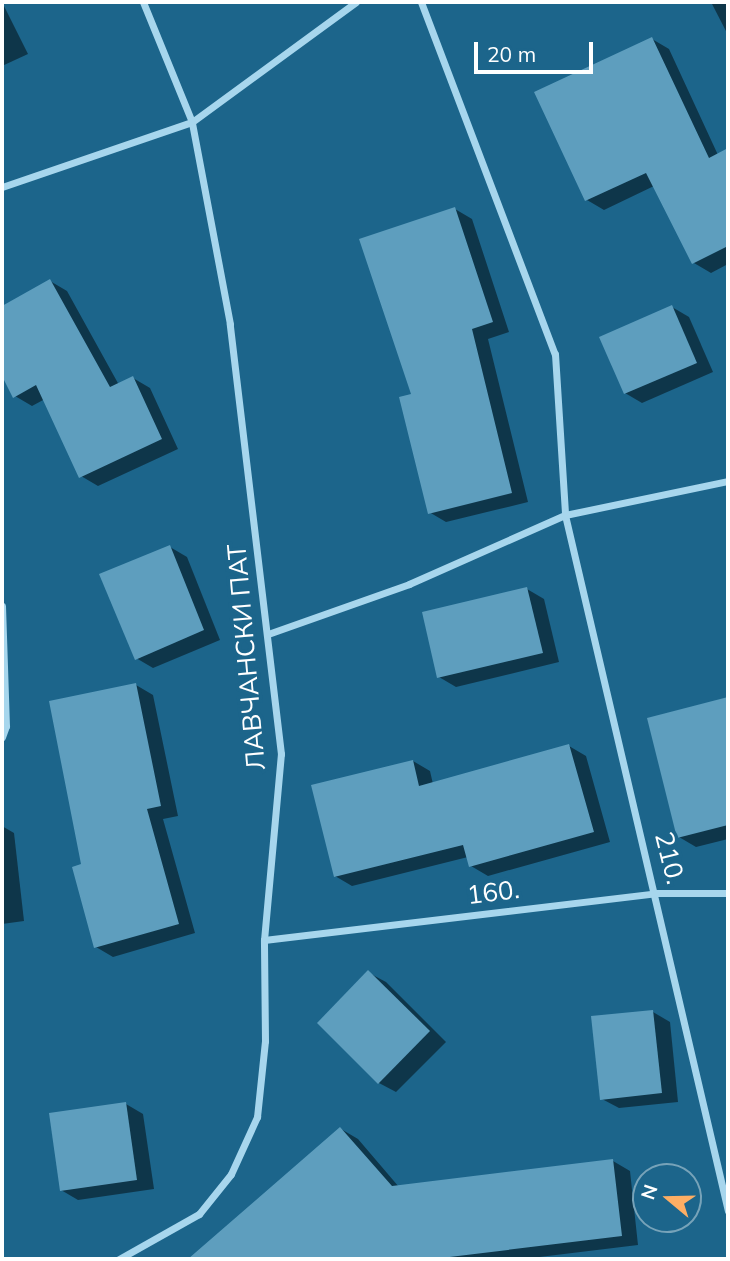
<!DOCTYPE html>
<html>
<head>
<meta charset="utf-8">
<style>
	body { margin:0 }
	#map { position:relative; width:730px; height:1261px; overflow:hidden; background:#1c658b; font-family:Mulish,sans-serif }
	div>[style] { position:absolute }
	.shadow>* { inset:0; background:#0007 }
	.building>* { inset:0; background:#5e9ebe }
	.minor>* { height:7px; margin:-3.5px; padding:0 3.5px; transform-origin:3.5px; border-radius:3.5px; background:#a7d6ed }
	span { translate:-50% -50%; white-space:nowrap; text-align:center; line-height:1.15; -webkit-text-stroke:7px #1c658b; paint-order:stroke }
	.street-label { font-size:26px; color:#fff }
	.frame { position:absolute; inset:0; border:4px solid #fff; pointer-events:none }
	.north { position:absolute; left:632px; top:1163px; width:70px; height:70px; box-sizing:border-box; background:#1c658b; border:2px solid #77a3b9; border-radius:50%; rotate:289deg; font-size:19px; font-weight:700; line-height:28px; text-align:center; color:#fff }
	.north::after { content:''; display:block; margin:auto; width:24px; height:32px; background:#fdae64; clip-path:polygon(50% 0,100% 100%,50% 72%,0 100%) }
	.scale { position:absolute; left:474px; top:42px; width:119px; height:32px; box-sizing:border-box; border:4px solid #fff; border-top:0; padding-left:9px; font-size:21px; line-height:24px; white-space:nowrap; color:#fff; -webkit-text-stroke:5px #1c658b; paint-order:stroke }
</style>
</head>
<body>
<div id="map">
	<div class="shadow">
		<div style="clip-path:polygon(2px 2px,28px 54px,2px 66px)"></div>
		<div style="clip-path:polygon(711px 2px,728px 2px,728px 35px)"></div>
		<div style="clip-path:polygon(652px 39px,669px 49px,718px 155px,728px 150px,728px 264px,711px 273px,694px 263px,654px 186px,604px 210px,587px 200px)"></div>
		<div style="clip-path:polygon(455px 209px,472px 219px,509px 332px,488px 339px,528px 502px,446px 522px,429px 512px)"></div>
		<div style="clip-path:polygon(50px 281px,67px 291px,119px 385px,133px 378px,150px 388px,178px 449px,98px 486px,81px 476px,45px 399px,32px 406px,15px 396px,2px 373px,2px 308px)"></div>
		<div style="clip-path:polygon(672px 307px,689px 317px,713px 372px,642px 403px,625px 393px)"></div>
		<div style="clip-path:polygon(170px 547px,187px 557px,220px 640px,153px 668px,136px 658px)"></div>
		<div style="clip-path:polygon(527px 589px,544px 599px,559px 662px,456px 687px,439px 677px)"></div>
		<div style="clip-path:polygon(136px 685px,153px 695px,178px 816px,163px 819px,195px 933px,113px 957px,96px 947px,84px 865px)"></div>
		<div style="clip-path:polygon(728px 699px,728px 839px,696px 847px,679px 837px,649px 719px)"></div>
		<div style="clip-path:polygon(569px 746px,586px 756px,610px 842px,488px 876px,471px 866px,468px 857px,352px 886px,335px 876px,413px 761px,430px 771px,433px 784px)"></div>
		<div style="clip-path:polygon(2px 826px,14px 833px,24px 921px,2px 924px)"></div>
		<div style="clip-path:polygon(369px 973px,386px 982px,446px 1042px,396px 1092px,379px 1083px,319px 1023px)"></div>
		<div style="clip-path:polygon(653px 1012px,670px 1022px,678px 1102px,619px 1108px,602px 1099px)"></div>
		<div style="clip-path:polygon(126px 1104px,143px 1114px,154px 1189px,78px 1200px,61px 1190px)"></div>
		<div style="clip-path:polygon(341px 1129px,358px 1139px,399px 1187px,613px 1161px,630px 1171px,638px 1245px,523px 1259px,223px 1259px,209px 1243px)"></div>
	</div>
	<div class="building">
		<div style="clip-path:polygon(652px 37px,709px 158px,728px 148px,728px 246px,692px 264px,646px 173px,585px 201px,534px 92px)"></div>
		<div style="clip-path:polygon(455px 207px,493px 322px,472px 329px,512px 493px,428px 514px,399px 397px,411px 394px,359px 239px)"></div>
		<div style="clip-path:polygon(50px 279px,110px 387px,133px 376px,162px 439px,79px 478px,36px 385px,13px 398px,2px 376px,2px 306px)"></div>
		<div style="clip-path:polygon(672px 305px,697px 363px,624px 394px,599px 337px)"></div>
		<div style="clip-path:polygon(170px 545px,204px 630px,135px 660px,99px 574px)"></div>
		<div style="clip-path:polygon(527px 587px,543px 653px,437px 678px,422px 612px)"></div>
		<div style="clip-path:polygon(136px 683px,161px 806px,147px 809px,179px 924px,94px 948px,72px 867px,81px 864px,49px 701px)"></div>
		<div style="clip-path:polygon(728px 697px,728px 825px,677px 838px,647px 718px)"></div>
		<div style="clip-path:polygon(569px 744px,594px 832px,469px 867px,463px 845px,334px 877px,311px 785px,413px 760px,419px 786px)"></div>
		<div style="clip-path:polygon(368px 970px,430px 1031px,378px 1084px,317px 1023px)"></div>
		<div style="clip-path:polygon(653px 1010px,662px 1093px,600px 1100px,591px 1016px)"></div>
		<div style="clip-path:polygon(126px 1102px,137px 1180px,60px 1191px,49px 1113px)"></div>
		<div style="clip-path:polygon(340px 1127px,392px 1186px,613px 1159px,622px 1236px,433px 1259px,188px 1259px)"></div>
	</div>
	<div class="minor">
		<div style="left:421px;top:2px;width:377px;rotate:69.2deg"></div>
		<div style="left:555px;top:354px;width:161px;rotate:86.4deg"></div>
		<div style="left:565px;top:515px;width:715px;rotate:76.82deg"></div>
		<div style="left:2px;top:187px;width:201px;rotate:-18.9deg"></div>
		<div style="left:192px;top:122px;width:203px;rotate:-36.2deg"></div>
		<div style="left:2px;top:606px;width:120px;rotate:88.1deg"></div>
		<div style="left:6px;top:726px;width:12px;rotate:110deg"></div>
		<div style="left:268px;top:634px;width:150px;rotate:-19.5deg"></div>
		<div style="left:409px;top:584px;width:171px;rotate:-23.9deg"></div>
		<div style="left:565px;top:515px;width:167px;rotate:-11.8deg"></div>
		<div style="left:264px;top:940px;width:396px;rotate:-6.8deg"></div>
		<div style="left:657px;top:893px;width:71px"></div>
		<div style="left:119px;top:1259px;width:92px;rotate:-29.4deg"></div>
		<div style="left:199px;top:1214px;width:51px;rotate:-51.3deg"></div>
		<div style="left:231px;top:1174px;width:63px;rotate:-65.5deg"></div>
		<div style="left:257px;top:1117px;width:76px;rotate:-84deg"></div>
		<div style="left:265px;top:1041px;width:101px;rotate:-90.6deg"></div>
		<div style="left:264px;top:940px;width:187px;rotate:-84.8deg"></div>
		<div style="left:281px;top:754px;width:433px;rotate:-96.8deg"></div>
		<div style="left:230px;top:324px;width:206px;rotate:-100.7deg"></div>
		<div style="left:192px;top:122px;width:130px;rotate:-112.2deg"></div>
	</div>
	<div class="street-label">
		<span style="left:246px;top:657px;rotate:-95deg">ЛАВЧАНСКИ ПАТ</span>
		<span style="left:670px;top:858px;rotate:76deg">210.</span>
		<span style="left:493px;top:892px;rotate:-7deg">160.</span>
	</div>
	<div class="frame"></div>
	<div class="north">N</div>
	<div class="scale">20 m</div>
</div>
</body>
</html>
